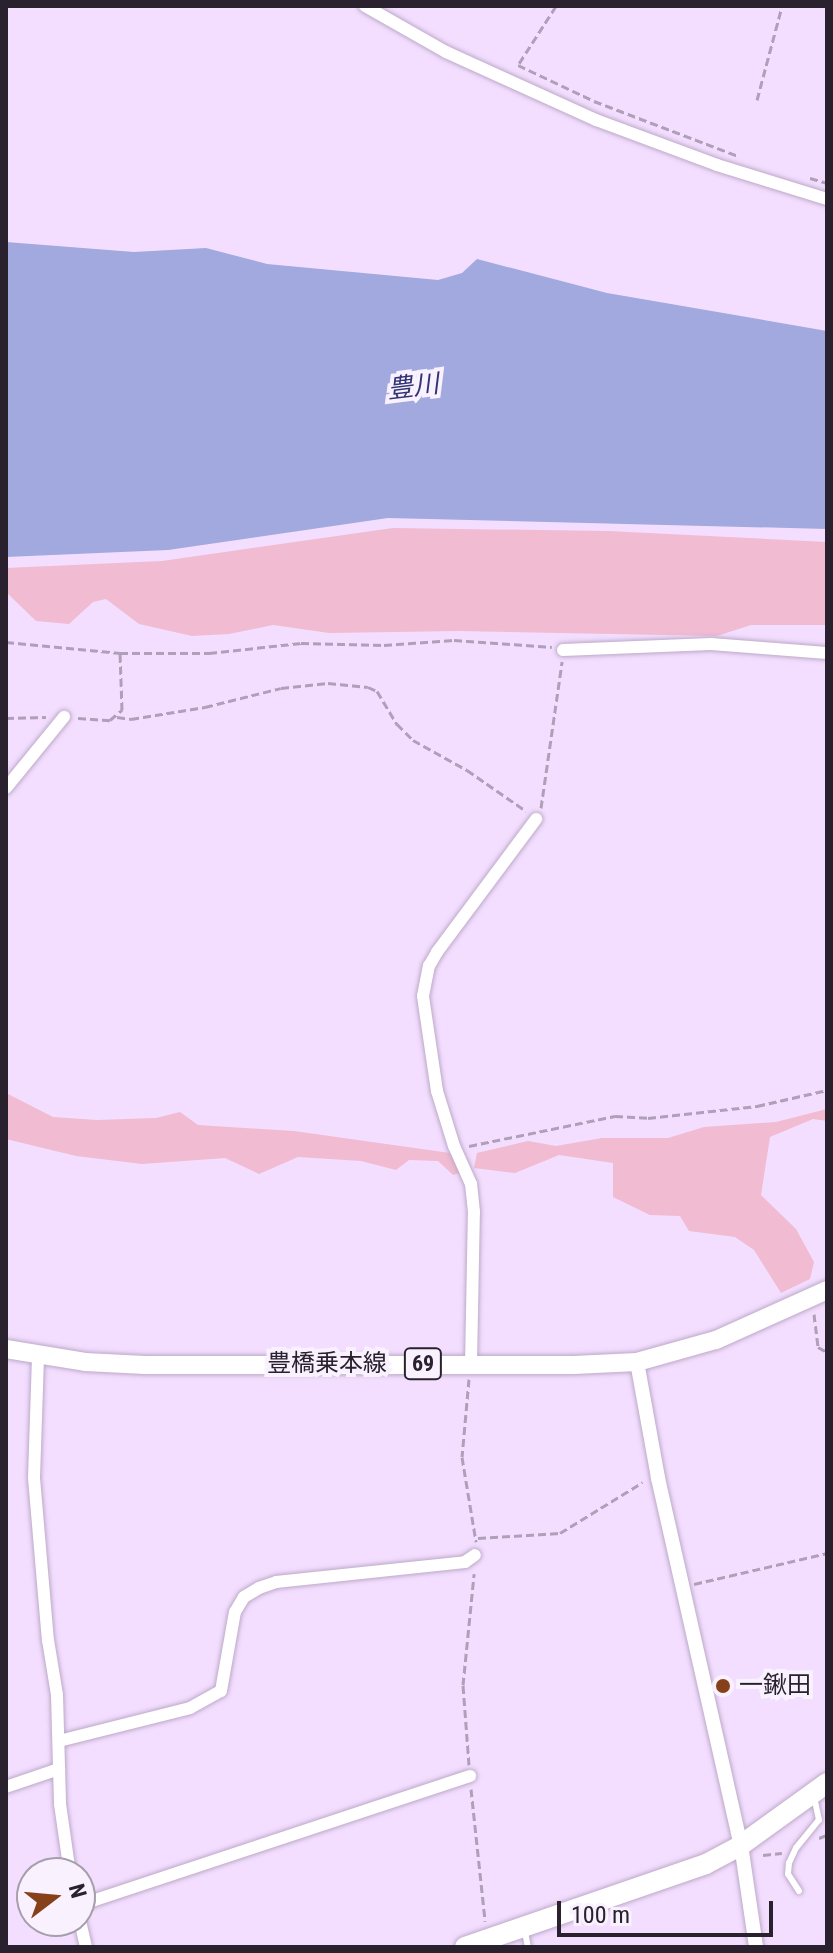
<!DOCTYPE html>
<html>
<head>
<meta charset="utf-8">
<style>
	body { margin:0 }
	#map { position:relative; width:833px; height:1953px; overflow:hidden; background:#f3deff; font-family:"Roboto Condensed","Noto Sans JP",sans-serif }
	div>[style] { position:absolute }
	.green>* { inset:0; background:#f1bbd2 }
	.water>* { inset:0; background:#a1a9de }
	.path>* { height:3px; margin-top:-1.5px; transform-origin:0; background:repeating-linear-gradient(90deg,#b09fb9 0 8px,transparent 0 12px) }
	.roads { filter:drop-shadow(0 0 2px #bda9c8) drop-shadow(0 0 2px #bda9c8) }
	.service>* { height:6px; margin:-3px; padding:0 3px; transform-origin:3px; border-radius:3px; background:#fff }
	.minor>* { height:12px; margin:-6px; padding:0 6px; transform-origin:6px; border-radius:6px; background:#fff }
	.tertiary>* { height:14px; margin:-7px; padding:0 7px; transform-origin:7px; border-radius:7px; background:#fff }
	.primary>* { height:18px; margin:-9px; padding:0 9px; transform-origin:9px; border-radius:9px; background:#fff }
	.trunk>* { height:20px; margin:-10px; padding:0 10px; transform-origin:10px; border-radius:10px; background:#fff }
	.dots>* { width:22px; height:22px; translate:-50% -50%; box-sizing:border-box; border:4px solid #f9f1fe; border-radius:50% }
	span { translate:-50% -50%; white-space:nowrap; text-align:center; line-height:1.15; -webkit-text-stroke:8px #f9f1fe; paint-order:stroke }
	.shield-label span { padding:2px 6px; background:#f9f1fe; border:2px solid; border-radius:6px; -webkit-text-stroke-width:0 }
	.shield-label { font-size:22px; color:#29212d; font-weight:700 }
	.street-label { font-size:24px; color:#29212d }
	.poi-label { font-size:24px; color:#29212d }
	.left { translate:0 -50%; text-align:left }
	.water-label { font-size:26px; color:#303473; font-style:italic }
	.frame { position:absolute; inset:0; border:8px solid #29212d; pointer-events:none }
	.north { position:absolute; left:16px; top:1857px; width:80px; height:80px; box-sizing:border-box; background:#f9f1fe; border:2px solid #a69eaa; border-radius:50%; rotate:74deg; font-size:22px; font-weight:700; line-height:32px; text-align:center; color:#29212d }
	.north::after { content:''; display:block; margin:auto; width:28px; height:36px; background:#87411a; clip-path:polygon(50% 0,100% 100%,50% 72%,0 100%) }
	.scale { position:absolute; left:557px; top:1901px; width:216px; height:36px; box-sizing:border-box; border:4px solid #29212d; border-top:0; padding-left:10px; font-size:24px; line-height:28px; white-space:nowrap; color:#29212d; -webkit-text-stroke:6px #f9f1fe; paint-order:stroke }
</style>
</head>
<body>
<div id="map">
	<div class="green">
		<div style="clip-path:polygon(393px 528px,608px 531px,827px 542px,827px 625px,751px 625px,717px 636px,458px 631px,329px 633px,273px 625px,229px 634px,192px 636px,139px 624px,106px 599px,93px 602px,69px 624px,36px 621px,6px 592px,6px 568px,162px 561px)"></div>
		<div style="clip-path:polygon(6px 1093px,53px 1117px,97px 1120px,156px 1118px,180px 1112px,198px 1125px,294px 1131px,450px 1153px,460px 1173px,453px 1175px,438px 1161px,409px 1160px,396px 1170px,361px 1161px,298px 1157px,259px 1174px,225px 1158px,142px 1164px,76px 1156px,6px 1139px)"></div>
		<div style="clip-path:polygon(827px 1109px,827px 1121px,813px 1119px,770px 1137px,761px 1195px,796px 1229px,814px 1262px,810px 1279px,781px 1293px,754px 1250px,735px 1237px,689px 1231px,680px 1216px,650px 1215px,613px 1197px,613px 1163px,559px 1155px,515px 1173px,474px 1168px,477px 1153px,528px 1141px,556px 1146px,602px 1138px,668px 1138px,704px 1127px,776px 1122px)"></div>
	</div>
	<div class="water">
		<div style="clip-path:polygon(6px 242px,134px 252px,206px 248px,267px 264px,438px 280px,462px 273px,477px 259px,607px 293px,827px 331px,827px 529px,388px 518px,168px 550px,6px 557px)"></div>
	</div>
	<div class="path">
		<div style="left:556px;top:6px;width:70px;rotate:122.8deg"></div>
		<div style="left:518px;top:65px;width:84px;rotate:25.3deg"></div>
		<div style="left:594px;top:101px;width:154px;rotate:20.9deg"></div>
		<div style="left:757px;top:100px;width:97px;rotate:-75.1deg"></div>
		<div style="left:810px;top:178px;width:18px;rotate:16deg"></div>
		<div style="left:6px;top:642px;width:115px;rotate:5.5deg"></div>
		<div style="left:120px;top:653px;width:89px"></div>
		<div style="left:209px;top:653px;width:93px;rotate:-6.2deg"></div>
		<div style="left:301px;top:643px;width:83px;rotate:1.4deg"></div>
		<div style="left:384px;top:645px;width:70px;rotate:-4.1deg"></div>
		<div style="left:454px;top:640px;width:98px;rotate:4.1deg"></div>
		<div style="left:117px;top:717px;width:14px;rotate:8deg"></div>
		<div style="left:131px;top:719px;width:75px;rotate:-9.2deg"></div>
		<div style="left:205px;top:707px;width:78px;rotate:-14deg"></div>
		<div style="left:281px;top:688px;width:47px;rotate:-6.1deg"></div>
		<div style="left:328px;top:683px;width:40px;rotate:5.7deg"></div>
		<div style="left:368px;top:687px;width:10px;rotate:24deg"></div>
		<div style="left:377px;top:691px;width:39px;rotate:59deg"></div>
		<div style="left:397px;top:724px;width:23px;rotate:45deg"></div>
		<div style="left:413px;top:740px;width:62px;rotate:29.1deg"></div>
		<div style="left:467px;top:770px;width:72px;rotate:34.8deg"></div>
		<div style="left:6px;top:718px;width:40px;rotate:-1.4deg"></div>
		<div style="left:78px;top:718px;width:32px;rotate:4deg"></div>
		<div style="left:110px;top:720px;width:16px;rotate:-40deg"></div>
		<div style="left:122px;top:710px;width:57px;rotate:-92deg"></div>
		<div style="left:541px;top:808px;width:148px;rotate:-81.8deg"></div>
		<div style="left:469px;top:1146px;width:149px;rotate:-11.6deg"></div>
		<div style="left:615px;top:1116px;width:33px;rotate:3deg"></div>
		<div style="left:648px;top:1118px;width:110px;rotate:-6.3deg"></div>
		<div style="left:757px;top:1106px;width:72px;rotate:-12.9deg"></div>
		<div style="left:814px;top:1314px;width:33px;rotate:83deg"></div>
		<div style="left:818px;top:1347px;width:10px;rotate:29deg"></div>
		<div style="left:469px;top:1379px;width:78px;rotate:95.1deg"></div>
		<div style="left:462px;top:1457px;width:86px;rotate:80.6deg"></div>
		<div style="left:478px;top:1538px;width:82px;rotate:-3.5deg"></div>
		<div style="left:560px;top:1533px;width:97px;rotate:-31.6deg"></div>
		<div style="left:694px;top:1584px;width:137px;rotate:-13.1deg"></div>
		<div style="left:469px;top:1765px;width:80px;rotate:-94.3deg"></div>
		<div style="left:463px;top:1685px;width:112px;rotate:-84.3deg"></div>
		<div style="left:471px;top:1789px;width:133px;rotate:83.9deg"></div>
		<div style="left:819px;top:1838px;width:9px;rotate:-21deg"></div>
		<div style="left:763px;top:1855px;width:19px;rotate:-6deg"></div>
	</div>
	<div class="roads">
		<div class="service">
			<div style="left:799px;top:1891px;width:20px;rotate:-123deg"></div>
			<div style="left:788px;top:1874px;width:11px;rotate:-85deg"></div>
			<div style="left:789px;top:1863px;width:17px;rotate:-65deg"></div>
			<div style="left:796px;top:1848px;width:36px;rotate:-51deg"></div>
			<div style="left:819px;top:1820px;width:24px;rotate:-102deg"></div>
			<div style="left:525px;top:1932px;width:15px;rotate:79deg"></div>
		</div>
		<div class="minor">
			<div style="left:365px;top:6px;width:93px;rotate:29.6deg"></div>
			<div style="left:446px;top:52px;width:165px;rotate:24.4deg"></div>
			<div style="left:596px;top:120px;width:129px;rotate:20.4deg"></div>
			<div style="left:717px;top:165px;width:115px;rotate:17.2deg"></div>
			<div style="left:563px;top:650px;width:148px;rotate:-2.3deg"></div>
			<div style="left:711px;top:644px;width:116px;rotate:4.4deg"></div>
			<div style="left:6px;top:788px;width:92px;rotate:-50.8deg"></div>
			<div style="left:38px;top:1357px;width:121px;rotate:91.9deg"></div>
			<div style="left:34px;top:1478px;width:163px;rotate:85.1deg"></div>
			<div style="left:48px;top:1640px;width:56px;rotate:80.7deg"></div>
			<div style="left:57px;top:1695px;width:109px;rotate:88.4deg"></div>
			<div style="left:60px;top:1804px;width:70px;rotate:81.8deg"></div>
			<div style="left:471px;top:1364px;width:152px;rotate:-88.9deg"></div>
			<div style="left:474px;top:1212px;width:28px;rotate:-96deg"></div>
			<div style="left:471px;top:1184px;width:42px;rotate:-114.1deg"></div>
			<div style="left:454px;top:1146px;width:58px;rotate:-107.2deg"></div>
			<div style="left:437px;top:1091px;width:96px;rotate:-98.4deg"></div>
			<div style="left:423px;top:996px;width:31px;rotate:-79deg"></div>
			<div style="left:429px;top:966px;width:16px;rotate:-60deg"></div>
			<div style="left:437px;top:952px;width:166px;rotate:-53.3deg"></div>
			<div style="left:59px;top:1741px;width:135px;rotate:-14.1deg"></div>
			<div style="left:190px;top:1708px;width:35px;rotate:-29deg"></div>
			<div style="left:221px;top:1691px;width:80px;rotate:-80deg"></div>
			<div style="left:235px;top:1612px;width:17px;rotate:-59deg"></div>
			<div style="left:244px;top:1597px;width:17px;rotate:-31deg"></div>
			<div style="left:259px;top:1588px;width:18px;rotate:-19deg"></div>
			<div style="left:276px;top:1582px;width:190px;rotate:-6deg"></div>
			<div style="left:465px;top:1562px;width:12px;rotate:-35deg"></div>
			<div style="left:6px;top:1787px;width:56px;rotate:-18.8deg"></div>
			<div style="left:80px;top:1905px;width:411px;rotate:-18.3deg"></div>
			<div style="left:80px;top:1921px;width:27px;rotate:77deg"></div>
		</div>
		<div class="tertiary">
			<div style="left:637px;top:1362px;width:118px;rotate:79.7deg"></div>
			<div style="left:658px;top:1478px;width:376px;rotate:77.3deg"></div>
			<div style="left:741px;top:1845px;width:103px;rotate:81.6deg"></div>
		</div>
		<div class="primary">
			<div style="left:6px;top:1349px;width:80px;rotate:9.3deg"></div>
			<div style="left:85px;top:1362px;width:60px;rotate:2.9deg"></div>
			<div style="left:145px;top:1365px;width:429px"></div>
			<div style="left:574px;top:1365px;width:63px;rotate:-2.7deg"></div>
			<div style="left:637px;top:1362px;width:82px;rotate:-15.6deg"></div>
			<div style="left:716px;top:1340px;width:122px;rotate:-24.2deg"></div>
		</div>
		<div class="trunk">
			<div style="left:465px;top:1947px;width:255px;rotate:-19deg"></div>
			<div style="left:706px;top:1864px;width:40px;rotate:-28deg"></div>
			<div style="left:741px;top:1845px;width:106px;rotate:-35.8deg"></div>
		</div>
	</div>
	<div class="dots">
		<div style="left:723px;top:1686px;background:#87411a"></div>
	</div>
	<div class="shield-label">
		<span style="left:423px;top:1364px">69</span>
	</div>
	<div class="street-label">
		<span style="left:327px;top:1364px">豊橋乗本線</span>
	</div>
	<div class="poi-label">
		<span class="left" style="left:739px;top:1686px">一鍬田</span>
	</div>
	<div class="water-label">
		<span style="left:413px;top:387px;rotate:-7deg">豊川</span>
	</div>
	<div class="frame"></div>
	<div class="north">N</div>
	<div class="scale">100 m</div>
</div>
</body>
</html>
